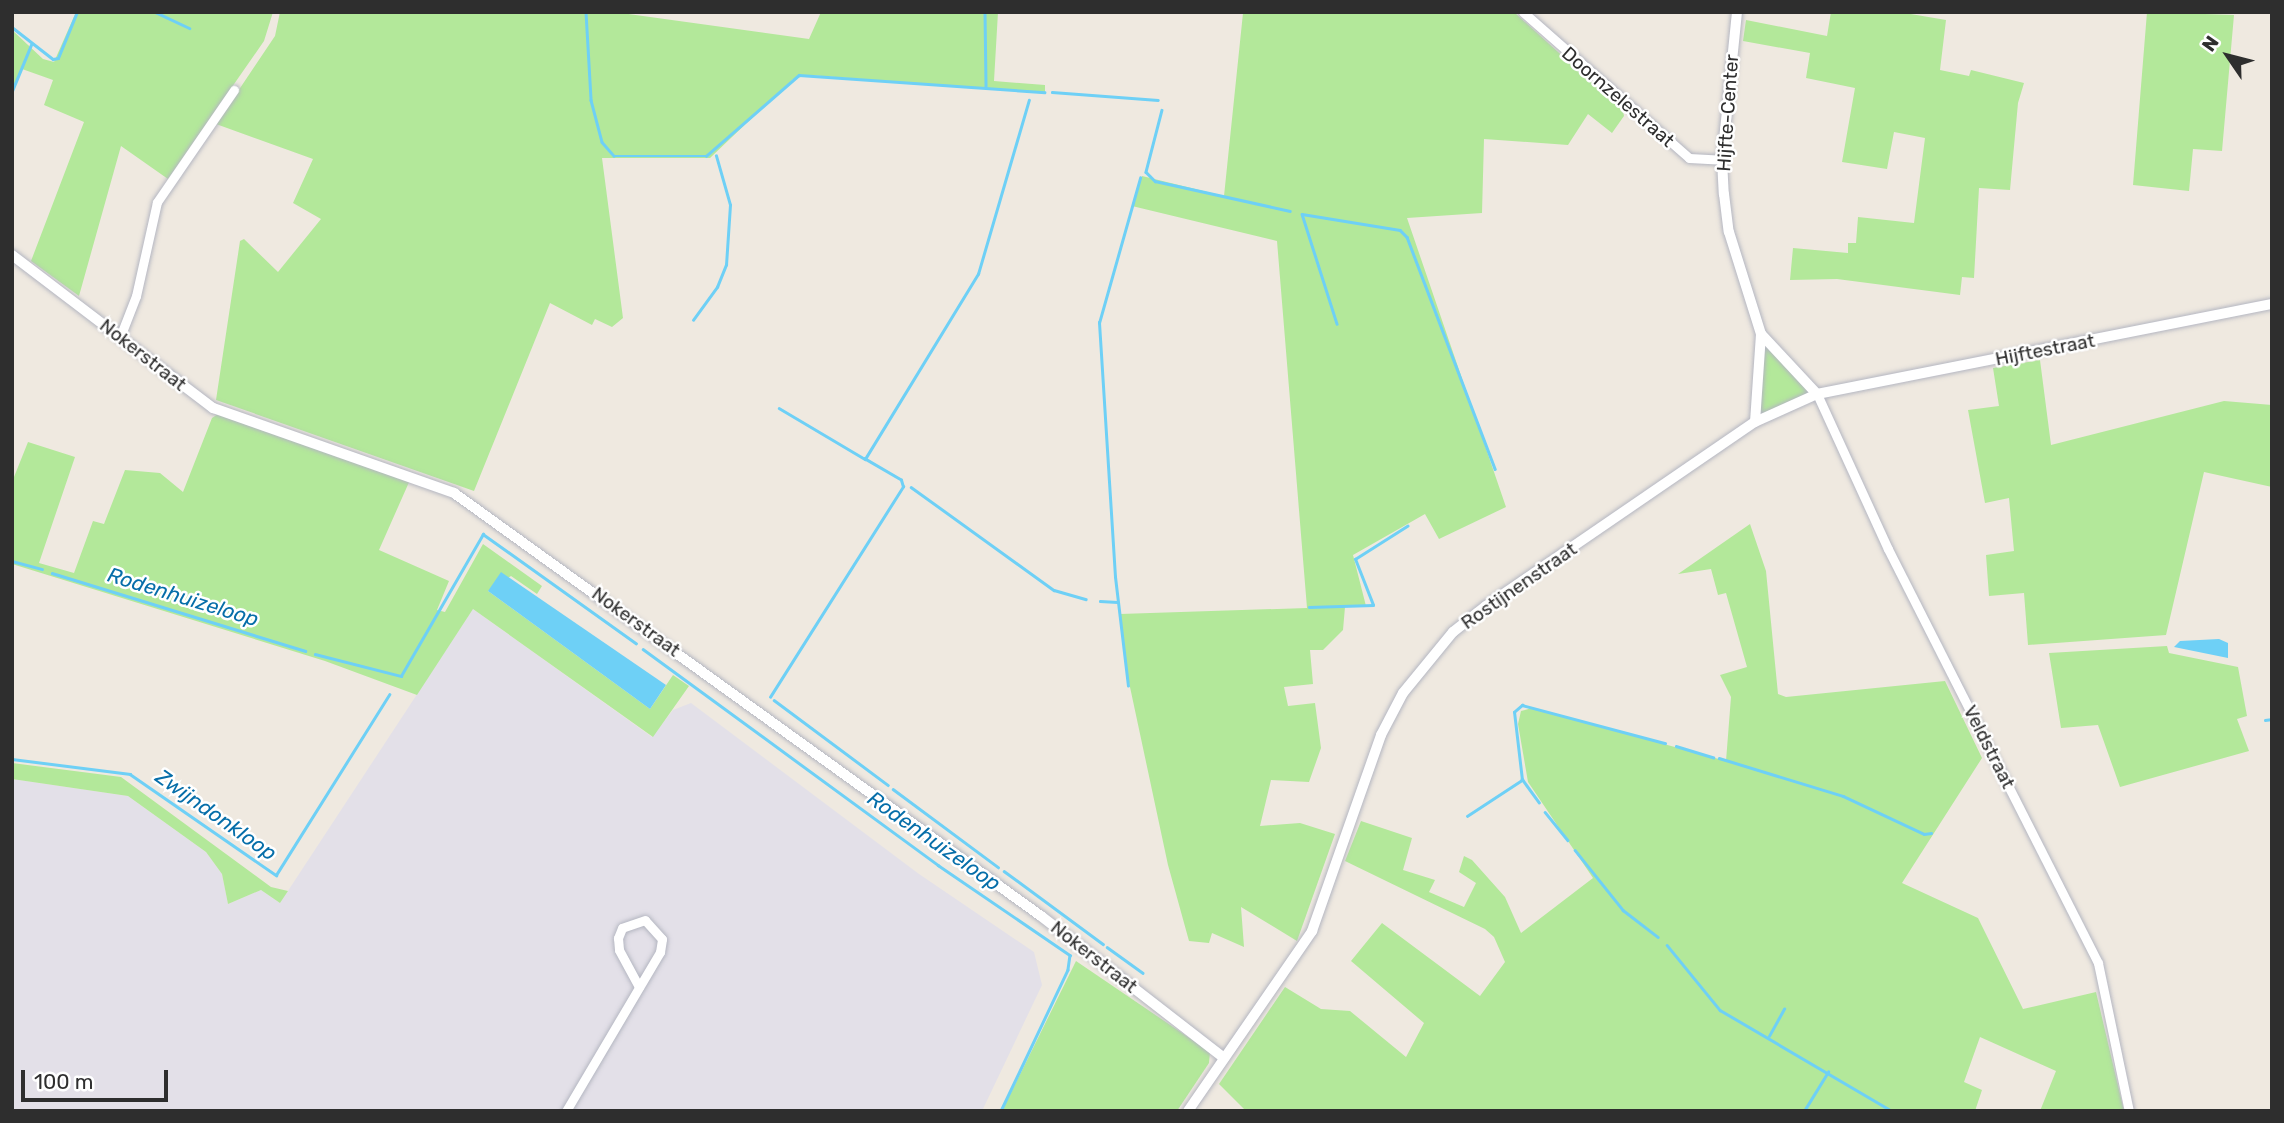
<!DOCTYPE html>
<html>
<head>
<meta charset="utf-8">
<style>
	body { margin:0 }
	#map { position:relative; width:2284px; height:1123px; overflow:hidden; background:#efe9e0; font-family:Rubik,sans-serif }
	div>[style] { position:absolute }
	.industrial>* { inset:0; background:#e3e0e8 }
	.green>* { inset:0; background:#b3e89a }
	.water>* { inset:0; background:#6ed0f6 }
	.stream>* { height:2.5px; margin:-1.25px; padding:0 1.25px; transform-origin:1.25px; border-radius:1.25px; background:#6ed0f6 }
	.roads { filter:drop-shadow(0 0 2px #b4b6c1) drop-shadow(0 0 2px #b4b6c1) }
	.minor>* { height:9px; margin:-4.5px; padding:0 4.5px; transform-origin:4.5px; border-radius:4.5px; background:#fff }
	.tertiary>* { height:10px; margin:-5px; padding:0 5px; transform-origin:5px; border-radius:5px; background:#fff }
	span { translate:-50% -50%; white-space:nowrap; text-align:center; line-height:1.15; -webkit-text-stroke:5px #fff; paint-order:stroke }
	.street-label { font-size:19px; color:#2e2e2e }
	.water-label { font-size:21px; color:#066ea9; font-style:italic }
	.frame { position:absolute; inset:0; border:14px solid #2e2e2e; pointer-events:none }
	.north { position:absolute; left:2193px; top:21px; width:70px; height:70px; -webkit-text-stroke:5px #fff; paint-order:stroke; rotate:305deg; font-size:19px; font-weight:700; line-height:28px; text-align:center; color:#2e2e2e }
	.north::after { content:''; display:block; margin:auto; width:24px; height:32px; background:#2e2e2e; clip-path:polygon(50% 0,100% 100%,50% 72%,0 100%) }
	.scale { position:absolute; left:21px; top:1070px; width:147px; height:32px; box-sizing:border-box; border:4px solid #2e2e2e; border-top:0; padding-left:9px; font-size:21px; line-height:24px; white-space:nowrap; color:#2e2e2e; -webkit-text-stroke:5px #fff; paint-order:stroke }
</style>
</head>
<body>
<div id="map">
	<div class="industrial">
		<div style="clip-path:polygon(473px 609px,652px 737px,673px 710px,691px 703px,919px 874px,1034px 952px,1042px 985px,982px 1111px,12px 1111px,12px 779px,128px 796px,206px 852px,222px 874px,228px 904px,261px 890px,280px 903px)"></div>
	</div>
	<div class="green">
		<div style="clip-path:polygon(76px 12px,273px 12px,264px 41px,168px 179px,121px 146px,79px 296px,31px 261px,84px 122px,44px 105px,53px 80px,22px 69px,12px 91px,12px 30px,43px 59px,54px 62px)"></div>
		<div style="clip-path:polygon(280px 12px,614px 12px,809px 39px,821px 12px,998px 12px,994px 81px,1045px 85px,1045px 93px,809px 75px,793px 79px,710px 158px,602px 158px,623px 318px,612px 327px,595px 319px,592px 325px,550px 303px,474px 491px,216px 400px,240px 241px,244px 239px,278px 272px,321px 219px,293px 203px,313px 159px,216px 124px,275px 36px)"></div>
		<div style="clip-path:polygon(1262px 12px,1514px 12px,1623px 111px,1624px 116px,1612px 133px,1588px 114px,1568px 145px,1484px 139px,1482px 213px,1407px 218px,1506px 507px,1439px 539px,1425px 514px,1353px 555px,1366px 606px,1345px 607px,1343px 630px,1323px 650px,1310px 650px,1313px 684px,1284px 687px,1288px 706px,1315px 703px,1321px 748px,1309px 782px,1271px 780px,1260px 826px,1300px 823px,1335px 834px,1297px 941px,1241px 907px,1244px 947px,1212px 933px,1209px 943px,1189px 941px,1168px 865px,1127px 673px,1120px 614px,1307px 608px,1277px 241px,1132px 206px,1142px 176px,1224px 196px,1243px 13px)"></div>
		<div style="clip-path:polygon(1831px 12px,1899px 12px,1946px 20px,1940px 70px,1969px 76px,1971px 70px,2024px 83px,2018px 103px,2010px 190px,1979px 188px,1974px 278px,1962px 277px,1960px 295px,1837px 279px,1790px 280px,1793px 248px,1848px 253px,1848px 243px,1856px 243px,1858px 217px,1914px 223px,1925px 138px,1894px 132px,1887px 169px,1842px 162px,1855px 88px,1806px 78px,1810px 53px,1743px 41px,1746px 20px,1827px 36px)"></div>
		<div style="clip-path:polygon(2147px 12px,2234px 15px,2222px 151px,2193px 149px,2189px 191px,2133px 185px)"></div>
		<div style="clip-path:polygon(1761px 334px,1817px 394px,1755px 422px)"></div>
		<div style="clip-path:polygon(2040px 360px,2051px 445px,2224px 401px,2272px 405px,2272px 487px,2204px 472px,2166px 635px,2028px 645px,2024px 593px,1989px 596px,1986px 555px,2014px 551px,2009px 498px,1985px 503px,1968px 410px,1999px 406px,1993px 368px)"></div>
		<div style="clip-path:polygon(218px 414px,410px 480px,379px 550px,449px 581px,437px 610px,445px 612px,483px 544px,542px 586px,537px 594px,511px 576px,488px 591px,650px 709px,673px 675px,689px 686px,653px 737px,473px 609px,417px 695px,325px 661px,12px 564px,12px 482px,28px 442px,75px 457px,39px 563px,74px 573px,93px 521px,104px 524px,125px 470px,160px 473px,183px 492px,212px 418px)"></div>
		<div style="clip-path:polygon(1750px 524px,1766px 571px,1778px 694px,1786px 697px,1945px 681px,1982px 758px,1902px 883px,1978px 918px,2023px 1009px,2096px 992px,2124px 1111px,2040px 1111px,2056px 1071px,1980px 1037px,1964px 1082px,1982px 1090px,1975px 1111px,1246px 1111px,1219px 1084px,1285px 987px,1321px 1009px,1350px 1011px,1406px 1057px,1424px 1023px,1351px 961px,1382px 923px,1480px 996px,1505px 962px,1494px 937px,1485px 929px,1345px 861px,1361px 821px,1412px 838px,1403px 870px,1435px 880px,1429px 892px,1464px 907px,1476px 883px,1459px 872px,1464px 856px,1472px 860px,1505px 897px,1521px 933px,1593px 878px,1528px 782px,1518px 724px,1521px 711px,1532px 708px,1726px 761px,1731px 697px,1720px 675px,1747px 667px,1726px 593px,1718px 595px,1711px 569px,1678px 574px)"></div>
		<div style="clip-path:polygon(2167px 646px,2169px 653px,2238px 667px,2247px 716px,2237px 719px,2249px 751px,2120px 787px,2098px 725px,2061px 728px,2049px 653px)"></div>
		<div style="clip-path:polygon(12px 763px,121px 777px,271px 887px,288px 891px,280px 903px,261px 890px,228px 904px,222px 874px,206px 852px,128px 796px,12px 779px)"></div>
		<div style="clip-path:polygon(1076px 961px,1210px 1052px,1209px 1063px,1177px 1111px,1002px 1111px)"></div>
	</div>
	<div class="water">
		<div style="clip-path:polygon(501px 572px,666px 685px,650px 709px,488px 591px)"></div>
		<div style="clip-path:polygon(2219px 639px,2228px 643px,2228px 658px,2174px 647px,2180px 641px)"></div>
	</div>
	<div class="stream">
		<div style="left:155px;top:12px;width:38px;rotate:25deg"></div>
		<div style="left:586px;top:12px;width:88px;rotate:86.7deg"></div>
		<div style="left:591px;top:100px;width:43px;rotate:75.3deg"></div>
		<div style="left:602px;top:142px;width:18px;rotate:49deg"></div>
		<div style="left:614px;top:156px;width:92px"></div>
		<div style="left:706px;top:156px;width:123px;rotate:-41.1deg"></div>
		<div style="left:799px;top:75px;width:246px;rotate:4deg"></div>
		<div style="left:985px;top:12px;width:74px;rotate:89.2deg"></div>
		<div style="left:12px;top:27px;width:52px;rotate:38deg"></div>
		<div style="left:53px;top:59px;width:5px;rotate:-11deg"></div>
		<div style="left:58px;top:58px;width:50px;rotate:-67.6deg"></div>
		<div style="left:12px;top:91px;width:50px;rotate:-67.6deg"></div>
		<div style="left:1052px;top:92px;width:106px;rotate:4.3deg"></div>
		<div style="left:1162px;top:110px;width:64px;rotate:104.5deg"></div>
		<div style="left:1146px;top:172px;width:13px;rotate:45deg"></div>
		<div style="left:1155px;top:181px;width:138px;rotate:12.5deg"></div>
		<div style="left:1302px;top:214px;width:99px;rotate:9.3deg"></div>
		<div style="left:1400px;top:230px;width:10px;rotate:45deg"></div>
		<div style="left:1407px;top:237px;width:248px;rotate:69.2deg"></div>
		<div style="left:1302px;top:214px;width:115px;rotate:72.3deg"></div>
		<div style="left:693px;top:320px;width:41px;rotate:-54deg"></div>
		<div style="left:717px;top:287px;width:24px;rotate:-68deg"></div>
		<div style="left:726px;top:265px;width:60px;rotate:-86.2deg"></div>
		<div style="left:730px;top:205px;width:51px;rotate:-105.9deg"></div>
		<div style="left:779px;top:408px;width:100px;rotate:30.7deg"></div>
		<div style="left:911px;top:487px;width:176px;rotate:35.8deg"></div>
		<div style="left:1054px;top:590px;width:33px;rotate:16deg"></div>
		<div style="left:12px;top:561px;width:31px;rotate:15deg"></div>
		<div style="left:52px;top:573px;width:265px;rotate:17.1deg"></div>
		<div style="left:1100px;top:601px;width:17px;rotate:3deg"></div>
		<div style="left:1309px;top:607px;width:64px;rotate:-1.8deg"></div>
		<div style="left:1373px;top:605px;width:49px;rotate:-111.4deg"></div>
		<div style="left:1355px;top:559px;width:62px;rotate:-32.4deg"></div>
		<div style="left:643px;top:649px;width:366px;rotate:36.2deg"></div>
		<div style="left:938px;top:865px;width:160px;rotate:34.3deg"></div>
		<div style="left:1070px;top:955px;width:15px;rotate:98deg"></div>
		<div style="left:1068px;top:970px;width:156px;rotate:115.4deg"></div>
		<div style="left:315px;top:654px;width:89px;rotate:14.3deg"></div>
		<div style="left:401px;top:676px;width:164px;rotate:-60deg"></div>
		<div style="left:483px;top:534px;width:188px;rotate:35.5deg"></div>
		<div style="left:1128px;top:686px;width:110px;rotate:-96.8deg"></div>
		<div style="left:1115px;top:577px;width:255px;rotate:-93.6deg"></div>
		<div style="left:1099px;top:323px;width:151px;rotate:-74.2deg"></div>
		<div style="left:770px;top:697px;width:249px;rotate:-57.7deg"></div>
		<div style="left:903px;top:487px;width:7px;rotate:-106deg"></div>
		<div style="left:901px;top:480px;width:42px;rotate:-149.7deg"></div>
		<div style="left:865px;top:459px;width:217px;rotate:-58.6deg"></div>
		<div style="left:978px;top:274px;width:181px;rotate:-73.7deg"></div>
		<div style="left:774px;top:700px;width:142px;rotate:36.7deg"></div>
		<div style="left:2265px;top:720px;width:7px;rotate:-8deg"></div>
		<div style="left:1676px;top:746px;width:39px;rotate:17deg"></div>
		<div style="left:1719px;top:758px;width:130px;rotate:17deg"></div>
		<div style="left:1843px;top:796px;width:89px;rotate:25.1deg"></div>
		<div style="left:1924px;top:834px;width:7px;rotate:-8deg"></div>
		<div style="left:12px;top:759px;width:119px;rotate:7.2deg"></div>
		<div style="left:130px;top:774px;width:178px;rotate:34.7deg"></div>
		<div style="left:276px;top:875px;width:213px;rotate:-57.9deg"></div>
		<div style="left:893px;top:789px;width:131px;rotate:36.6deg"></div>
		<div style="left:1539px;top:803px;width:29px;rotate:-126deg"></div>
		<div style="left:1522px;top:780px;width:68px;rotate:-96.7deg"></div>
		<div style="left:1514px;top:712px;width:11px;rotate:-41deg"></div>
		<div style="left:1522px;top:705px;width:148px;rotate:14.9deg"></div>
		<div style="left:1545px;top:812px;width:36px;rotate:51deg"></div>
		<div style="left:1467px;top:816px;width:66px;rotate:-33.2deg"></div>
		<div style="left:1575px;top:850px;width:77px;rotate:51.3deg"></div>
		<div style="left:1623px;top:910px;width:44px;rotate:37.6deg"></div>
		<div style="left:1004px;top:871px;width:123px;rotate:36.4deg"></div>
		<div style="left:1667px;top:945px;width:84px;rotate:50.8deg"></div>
		<div style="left:1720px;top:1010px;width:199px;rotate:30.4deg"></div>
		<div style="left:1107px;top:947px;width:44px;rotate:35.8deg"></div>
		<div style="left:1769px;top:1036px;width:31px;rotate:-61deg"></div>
		<div style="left:1804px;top:1111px;width:46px;rotate:-58.4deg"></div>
	</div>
	<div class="roads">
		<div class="minor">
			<div style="left:1523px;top:12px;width:221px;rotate:41.3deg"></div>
			<div style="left:1689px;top:158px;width:33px;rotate:3deg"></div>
			<div style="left:120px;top:337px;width:44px;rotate:-68.7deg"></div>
			<div style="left:136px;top:296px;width:96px;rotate:-77.4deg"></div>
			<div style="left:157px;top:202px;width:136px;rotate:-55.5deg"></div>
			<div style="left:1817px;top:394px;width:170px;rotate:65.4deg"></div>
			<div style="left:1888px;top:549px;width:464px;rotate:63.1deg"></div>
			<div style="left:2098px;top:963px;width:151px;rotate:78.2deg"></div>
			<div style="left:566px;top:1111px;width:185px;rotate:-59.4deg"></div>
			<div style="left:660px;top:952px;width:13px;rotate:-81deg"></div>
			<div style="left:662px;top:939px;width:25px;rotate:-132deg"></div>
			<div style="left:645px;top:920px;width:24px;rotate:161deg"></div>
			<div style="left:622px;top:928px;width:11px;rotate:112deg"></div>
			<div style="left:618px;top:938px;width:12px;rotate:85deg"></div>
			<div style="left:619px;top:950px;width:42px;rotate:61.6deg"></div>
		</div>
		<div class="tertiary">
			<div style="left:1737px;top:12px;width:149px;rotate:95.8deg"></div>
			<div style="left:1722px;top:160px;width:34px;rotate:87deg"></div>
			<div style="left:1724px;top:194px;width:38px;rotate:83deg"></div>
			<div style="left:1729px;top:232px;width:107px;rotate:72.6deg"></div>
			<div style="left:1761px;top:334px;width:88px;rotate:93.9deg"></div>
			<div style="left:12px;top:255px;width:253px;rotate:37.3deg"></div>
			<div style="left:213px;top:408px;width:256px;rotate:19.4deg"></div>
			<div style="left:454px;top:493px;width:724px;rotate:35.78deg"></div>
			<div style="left:1041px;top:916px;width:230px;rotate:37.8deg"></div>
			<div style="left:1761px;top:334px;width:82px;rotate:47deg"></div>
			<div style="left:1188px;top:1111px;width:219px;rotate:-55.4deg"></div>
			<div style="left:1312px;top:931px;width:208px;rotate:-70.6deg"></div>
			<div style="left:1381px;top:735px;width:47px;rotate:-62.4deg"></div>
			<div style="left:1403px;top:693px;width:79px;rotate:-50.7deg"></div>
			<div style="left:1453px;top:632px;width:42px;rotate:-38.2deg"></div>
			<div style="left:1486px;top:606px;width:326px;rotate:-34.4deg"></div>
			<div style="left:1755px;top:422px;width:68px;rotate:-24.3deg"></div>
			<div style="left:1817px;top:394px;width:464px;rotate:-11.2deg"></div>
		</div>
	</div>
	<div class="street-label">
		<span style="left:1618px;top:97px;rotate:41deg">Doornzelestraat</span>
		<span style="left:1728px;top:113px;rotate:-86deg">Hijfte-Center</span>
		<span style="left:2045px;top:350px;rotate:-11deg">Hijftestraat</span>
		<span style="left:143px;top:355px;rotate:38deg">Nokerstraat</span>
		<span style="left:1519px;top:586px;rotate:-35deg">Rostijnenstraat</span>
		<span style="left:636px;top:622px;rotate:36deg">Nokerstraat</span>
		<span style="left:1989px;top:747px;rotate:63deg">Veldstraat</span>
		<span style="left:1094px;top:957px;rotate:38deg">Nokerstraat</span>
	</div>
	<div class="water-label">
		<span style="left:183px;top:597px;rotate:17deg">Rodenhuizeloop</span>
		<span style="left:216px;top:815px;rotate:35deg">Zwijndonkloop</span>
		<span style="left:934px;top:841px;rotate:35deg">Rodenhuizeloop</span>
	</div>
	<div class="frame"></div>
	<div class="north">N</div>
	<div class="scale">100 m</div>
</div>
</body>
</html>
